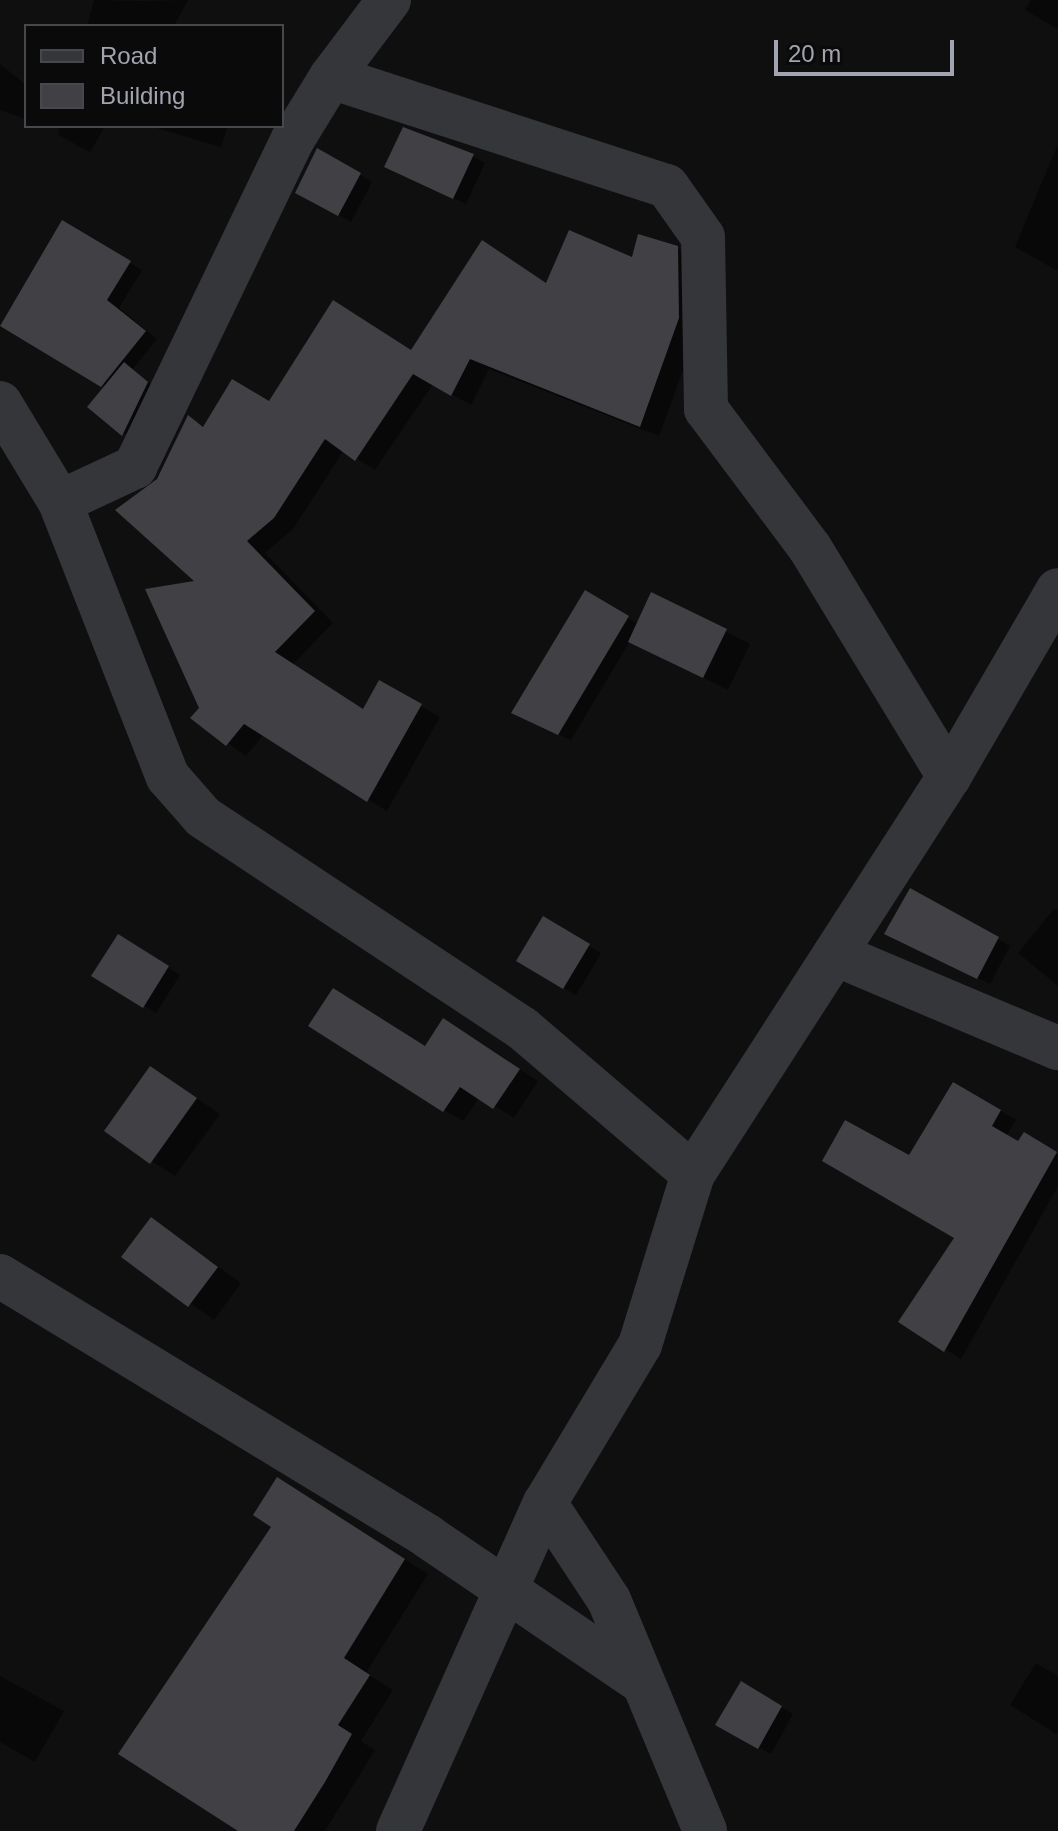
<!DOCTYPE html>
<html>
<head>
<meta charset="utf-8">
<style>
	body { margin:0 }
	#map { position:relative; width:1058px; height:1831px; overflow:hidden; background:#0f0f10; font-family:Arial,sans-serif }
	div>[style] { position:absolute }
	.shadow>* { inset:0; background:#0007 }
	.building>* { inset:0; background:#414145 }
	.minor>* { height:44px; margin:-22px; padding:0 22px; transform-origin:22px; border-radius:22px; background:#353639 }
	span { translate:-50% -50%; white-space:nowrap; text-align:center; line-height:1.15; -webkit-text-stroke:8px #0a0a0b; paint-order:stroke }
	.legend { position:absolute; left:24px; top:24px; width:260px; height:104px; box-sizing:border-box; background:#0a0a0b; border:2px solid #47484d; margin:0; padding:10px 14px; list-style:none; font-size:24px; color:#a2a4af }
	.legend li { display:flex; align-items:center; gap:16px; height:40px }
	.legend b { width:40px; border:2px solid #47484d }
	.scale { position:absolute; left:774px; top:40px; width:180px; height:36px; box-sizing:border-box; border:4px solid #a2a4af; border-top:0; padding-left:10px; font-size:24px; line-height:28px; white-space:nowrap; color:#a2a4af; -webkit-text-stroke:6px #0a0a0b; paint-order:stroke }
</style>
</head>
<body>
<div id="map">
	<div class="shadow">
		<div style="clip-path:polygon(94px 0,143px 1px,188px 0,174px 26px,87px 26px)"></div>
		<div style="clip-path:polygon(1031px 0,1058px 0,1058px 29px,1025px 10px)"></div>
		<div style="clip-path:polygon(0 64px,26px 85px,26px 119px,0 110px)"></div>
		<div style="clip-path:polygon(60px 126px,105px 126px,90px 152px,58px 135px)"></div>
		<div style="clip-path:polygon(150px 126px,228px 126px,221px 147px)"></div>
		<div style="clip-path:polygon(1058px 144px,1058px 271px,1015px 247px)"></div>
		<div style="clip-path:polygon(318px 151px,372px 182px,351px 222px,297px 192px)"></div>
		<div style="clip-path:polygon(473px 156px,485px 163px,466px 204px,398px 173px)"></div>
		<div style="clip-path:polygon(62px 222px,142px 270px,119px 308px,157px 339px,132px 370px,159px 391px,135px 441px,90px 407px,106px 387px,1px 324px)"></div>
		<div style="clip-path:polygon(677px 248px,697px 259px,698px 329px,659px 436px,489px 369px,471px 405px,433px 384px,375px 470px,344px 450px,293px 529px,265px 553px,333px 623px,293px 664px,365px 711px,380px 683px,440px 717px,387px 811px,264px 734px,246px 756px,193px 718px,201px 708px,199px 582px,158px 480px,189px 418px,205px 427px,412px 352px,548px 285px)"></div>
		<div style="clip-path:polygon(586px 592px,638px 624px,652px 595px,750px 644px,728px 690px,630px 641px,571px 740px,525px 719px)"></div>
		<div style="clip-path:polygon(910px 890px,1010px 946px,990px 984px,899px 940px)"></div>
		<div style="clip-path:polygon(1054px 909px,1058px 911px,1058px 986px,1018px 953px)"></div>
		<div style="clip-path:polygon(544px 919px,601px 953px,576px 995px,519px 961px)"></div>
		<div style="clip-path:polygon(118px 937px,180px 975px,156px 1013px,94px 975px)"></div>
		<div style="clip-path:polygon(463px 1032px,538px 1081px,514px 1118px,480px 1097px,463px 1121px,444px 1110px,426px 1048px)"></div>
		<div style="clip-path:polygon(151px 1068px,220px 1114px,175px 1176px,106px 1131px)"></div>
		<div style="clip-path:polygon(954px 1084px,1016px 1120px,1006px 1136px,1017px 1143px,1025px 1135px,1058px 1155px,1058px 1186px,961px 1359px,901px 1321px,957px 1237px,910px 1158px)"></div>
		<div style="clip-path:polygon(152px 1219px,241px 1283px,214px 1320px,124px 1256px)"></div>
		<div style="clip-path:polygon(301px 1494px,428px 1574px,366px 1673px,393px 1690px,361px 1741px,375px 1750px,325px 1831px,242px 1831px)"></div>
		<div style="clip-path:polygon(1036px 1663px,1058px 1676px,1058px 1735px,1010px 1705px)"></div>
		<div style="clip-path:polygon(0 1676px,64px 1711px,35px 1762px,0 1742px)"></div>
		<div style="clip-path:polygon(742px 1684px,793px 1714px,771px 1754px,718px 1724px)"></div>
	</div>
	<div class="building">
		<div style="clip-path:polygon(403px 127px,474px 154px,453px 199px,384px 167px)"></div>
		<div style="clip-path:polygon(317px 148px,361px 173px,338px 216px,295px 193px)"></div>
		<div style="clip-path:polygon(62px 220px,131px 261px,107px 300px,146px 331px,101px 387px,0 326px)"></div>
		<div style="clip-path:polygon(569px 230px,632px 257px,638px 234px,678px 246px,679px 318px,640px 427px,470px 359px,451px 396px,413px 374px,355px 461px,325px 439px,274px 518px,247px 541px,315px 611px,275px 652px,363px 709px,379px 680px,422px 704px,367px 802px,244px 724px,226px 746px,190px 718px,199px 708px,145px 589px,194px 581px,115px 510px,157px 479px,188px 415px,203px 427px,232px 379px,269px 401px,333px 300px,411px 350px,482px 240px,546px 283px)"></div>
		<div style="clip-path:polygon(124px 362px,148px 382px,122px 436px,87px 407px)"></div>
		<div style="clip-path:polygon(585px 590px,629px 616px,558px 735px,511px 713px)"></div>
		<div style="clip-path:polygon(651px 592px,727px 629px,703px 678px,628px 642px)"></div>
		<div style="clip-path:polygon(910px 888px,999px 937px,977px 979px,884px 934px)"></div>
		<div style="clip-path:polygon(543px 916px,590px 944px,563px 989px,516px 961px)"></div>
		<div style="clip-path:polygon(118px 934px,169px 966px,143px 1008px,91px 976px)"></div>
		<div style="clip-path:polygon(333px 988px,425px 1046px,443px 1018px,520px 1069px,493px 1109px,460px 1087px,443px 1112px,308px 1026px)"></div>
		<div style="clip-path:polygon(150px 1066px,197px 1098px,150px 1164px,104px 1131px)"></div>
		<div style="clip-path:polygon(953px 1082px,1001px 1110px,992px 1126px,1018px 1141px,1024px 1132px,1057px 1152px,944px 1352px,898px 1322px,954px 1238px,822px 1161px,845px 1120px,909px 1155px)"></div>
		<div style="clip-path:polygon(151px 1217px,218px 1267px,188px 1307px,121px 1257px)"></div>
		<div style="clip-path:polygon(277px 1477px,405px 1559px,344px 1658px,370px 1675px,338px 1725px,352px 1734px,325px 1782px,294px 1831px,238px 1831px,118px 1754px,271px 1527px,253px 1515px)"></div>
		<div style="clip-path:polygon(741px 1681px,782px 1706px,758px 1749px,715px 1725px)"></div>
	</div>
	<div class="minor">
		<div style="left:389px;top:0;width:96px;rotate:127deg"></div>
		<div style="left:331px;top:77px;width:353px;rotate:18deg"></div>
		<div style="left:667px;top:186px;width:62px;rotate:54.8deg"></div>
		<div style="left:703px;top:237px;width:172px;rotate:89deg"></div>
		<div style="left:706px;top:409px;width:174px;rotate:53.2deg"></div>
		<div style="left:810px;top:548px;width:268px;rotate:58.7deg"></div>
		<div style="left:0;top:403px;width:116px;rotate:58.8deg"></div>
		<div style="left:60px;top:502px;width:295px;rotate:68.6deg"></div>
		<div style="left:168px;top:777px;width:53px;rotate:48.8deg"></div>
		<div style="left:203px;top:817px;width:382px;rotate:33.5deg"></div>
		<div style="left:522px;top:1028px;width:225px;rotate:40.5deg"></div>
		<div style="left:60px;top:502px;width:83px;rotate:-25deg"></div>
		<div style="left:135px;top:467px;width:364px;rotate:-64.3deg"></div>
		<div style="left:293px;top:139px;width:73px;rotate:-58.5deg"></div>
		<div style="left:835px;top:954px;width:242px;rotate:22.9deg"></div>
		<div style="left:0;top:1276px;width:500px;rotate:31.3deg"></div>
		<div style="left:427px;top:1536px;width:261px;rotate:34.2deg"></div>
		<div style="left:545px;top:1503px;width:116px;rotate:56.6deg"></div>
		<div style="left:609px;top:1600px;width:250px;rotate:67.4deg"></div>
		<div style="left:398px;top:1831px;width:359px;rotate:-65.9deg"></div>
		<div style="left:545px;top:1503px;width:184px;rotate:-59deg"></div>
		<div style="left:640px;top:1345px;width:179px;rotate:-72.8deg"></div>
		<div style="left:693px;top:1174px;width:472px;rotate:-57.2deg"></div>
		<div style="left:949px;top:777px;width:216px;rotate:-59.8deg"></div>
	</div>
	<ul class="legend">
	<li><b style="height:10px;background:#353639"></b>Road</li>
	<li><b style="height:22px;background:#414145"></b>Building</li>
	</ul>
	<div class="scale">20 m</div>
</div>
</body>
</html>
